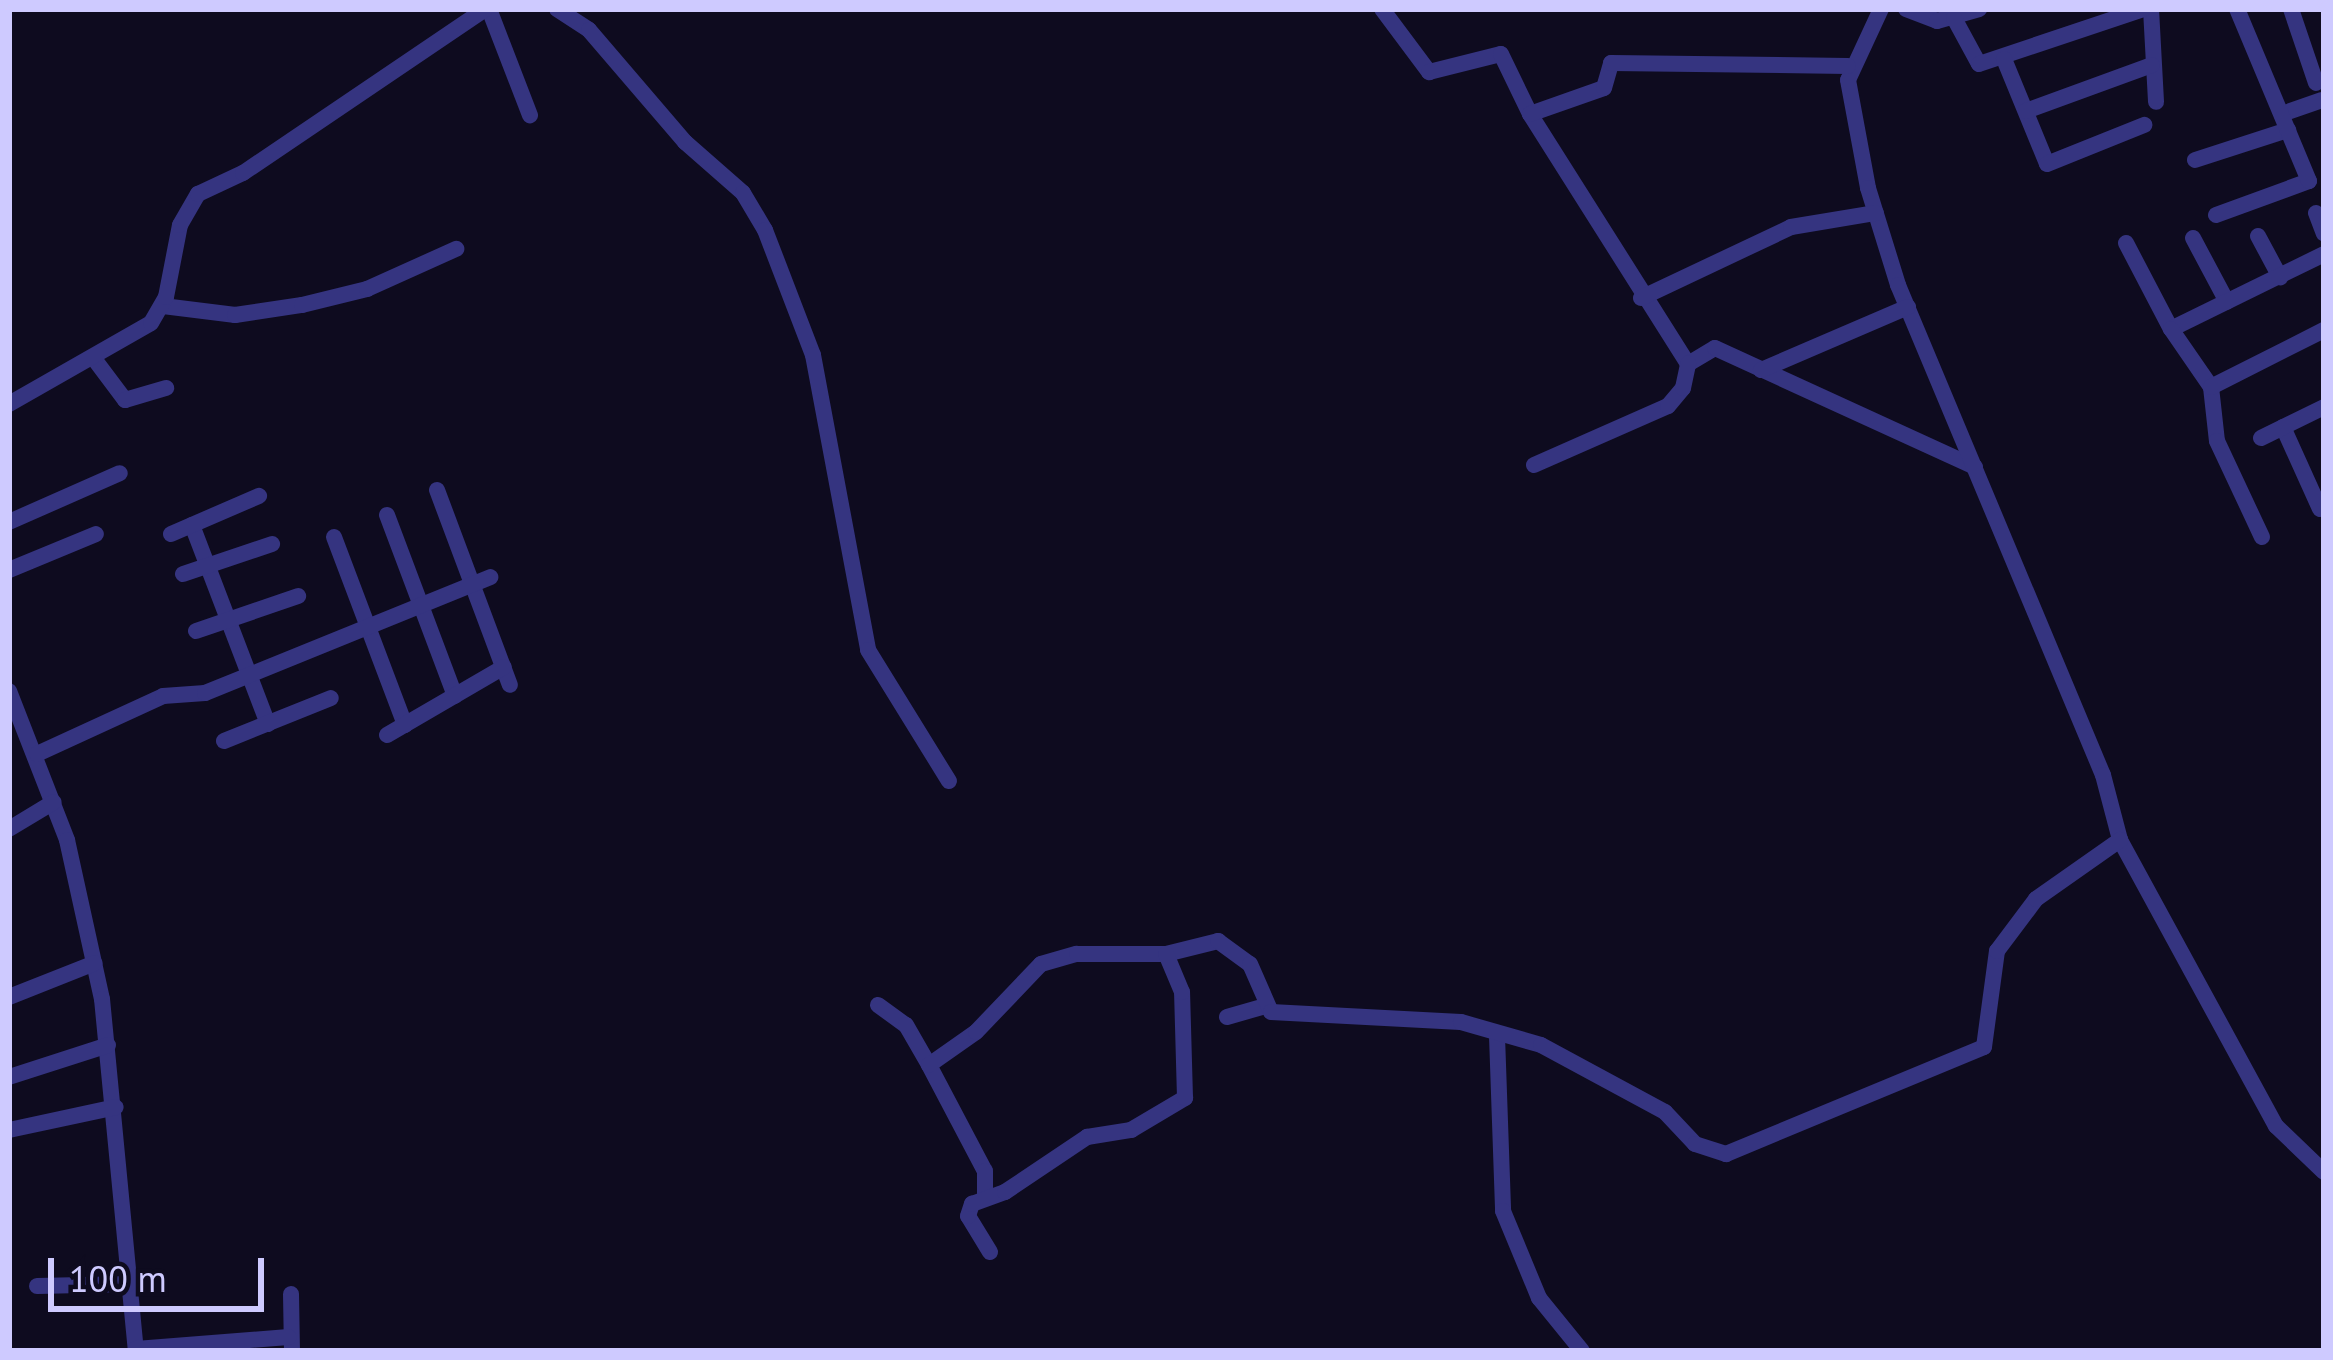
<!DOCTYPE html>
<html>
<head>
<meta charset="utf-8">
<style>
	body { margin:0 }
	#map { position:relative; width:2333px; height:1360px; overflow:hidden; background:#0e0b1f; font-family:"PT Sans",sans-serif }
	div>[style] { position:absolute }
	.minor>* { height:16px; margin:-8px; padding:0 8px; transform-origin:8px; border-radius:8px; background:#353480 }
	span { translate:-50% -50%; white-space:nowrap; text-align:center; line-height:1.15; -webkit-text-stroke:12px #0e0b1f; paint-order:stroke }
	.frame { position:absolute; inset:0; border:12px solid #cecaff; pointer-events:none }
	.scale { position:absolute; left:48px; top:1258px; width:216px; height:54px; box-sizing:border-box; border:6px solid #cecaff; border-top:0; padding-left:15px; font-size:36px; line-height:42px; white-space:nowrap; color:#cecaff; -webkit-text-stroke:9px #0e0b1f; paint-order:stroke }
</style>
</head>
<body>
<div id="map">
	<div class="minor">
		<div style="left:489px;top:9px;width:114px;rotate:68.9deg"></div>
		<div style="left:557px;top:9px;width:38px;rotate:33deg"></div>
		<div style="left:589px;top:30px;width:148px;rotate:49.4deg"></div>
		<div style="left:685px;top:142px;width:77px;rotate:41.3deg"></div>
		<div style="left:743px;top:193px;width:43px;rotate:59.3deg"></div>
		<div style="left:765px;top:230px;width:134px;rotate:69deg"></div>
		<div style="left:813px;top:355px;width:300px;rotate:79.4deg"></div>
		<div style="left:868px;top:650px;width:154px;rotate:58.3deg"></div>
		<div style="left:1382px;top:9px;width:79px;rotate:53.3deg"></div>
		<div style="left:1429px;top:72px;width:74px;rotate:-14deg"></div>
		<div style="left:1501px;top:54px;width:67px;rotate:64.2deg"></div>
		<div style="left:1530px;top:114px;width:296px;rotate:57.7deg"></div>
		<div style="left:1688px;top:364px;width:31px;rotate:-31deg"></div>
		<div style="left:1715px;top:348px;width:286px;rotate:24.6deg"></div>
		<div style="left:1881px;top:9px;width:78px;rotate:114.9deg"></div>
		<div style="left:1848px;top:80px;width:110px;rotate:79.5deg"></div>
		<div style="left:1868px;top:188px;width:102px;rotate:72.8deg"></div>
		<div style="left:1898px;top:285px;width:531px;rotate:67.3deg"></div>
		<div style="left:2103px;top:775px;width:67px;rotate:75.3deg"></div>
		<div style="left:2120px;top:840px;width:326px;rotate:61.4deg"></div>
		<div style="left:2276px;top:1126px;width:66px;rotate:43.8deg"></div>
		<div style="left:1906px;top:9px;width:33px;rotate:21deg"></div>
		<div style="left:1937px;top:21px;width:44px;rotate:-15.9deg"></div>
		<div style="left:2151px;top:9px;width:93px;rotate:86.9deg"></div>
		<div style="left:2291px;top:9px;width:78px;rotate:71.3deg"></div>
		<div style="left:1954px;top:18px;width:52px;rotate:61.5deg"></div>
		<div style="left:1979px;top:64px;width:173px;rotate:-18.5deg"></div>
		<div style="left:2004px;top:59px;width:113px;rotate:67.7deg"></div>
		<div style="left:2047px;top:164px;width:105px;rotate:-21.9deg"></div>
		<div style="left:2026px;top:111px;width:134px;rotate:-20.1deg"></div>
		<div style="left:1530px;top:114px;width:78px;rotate:-19.4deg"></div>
		<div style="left:1604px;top:88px;width:26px;rotate:-74deg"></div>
		<div style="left:1611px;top:63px;width:237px;rotate:0.7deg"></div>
		<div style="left:2282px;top:114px;width:42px;rotate:-19.3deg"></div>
		<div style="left:2195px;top:160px;width:98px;rotate:-17.9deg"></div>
		<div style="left:2316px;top:213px;width:22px;rotate:69deg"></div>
		<div style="left:2216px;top:215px;width:99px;rotate:-20.1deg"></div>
		<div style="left:2309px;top:181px;width:186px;rotate:-112.7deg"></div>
		<div style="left:2258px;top:236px;width:47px;rotate:61.8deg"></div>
		<div style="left:2193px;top:238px;width:72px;rotate:62deg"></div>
		<div style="left:2126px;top:243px;width:97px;rotate:62.4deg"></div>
		<div style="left:2171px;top:329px;width:170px;rotate:-26.1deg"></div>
		<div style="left:1641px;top:298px;width:166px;rotate:-25.3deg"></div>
		<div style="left:1791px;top:227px;width:86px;rotate:-9.4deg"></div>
		<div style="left:163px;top:306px;width:73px;rotate:7.1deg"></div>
		<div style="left:235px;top:315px;width:68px;rotate:-8.5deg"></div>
		<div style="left:302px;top:305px;width:67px;rotate:-13.8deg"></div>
		<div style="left:367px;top:289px;width:98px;rotate:-24.2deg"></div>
		<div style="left:2171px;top:329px;width:70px;rotate:55.4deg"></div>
		<div style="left:2211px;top:387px;width:54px;rotate:83.7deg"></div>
		<div style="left:2217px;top:441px;width:106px;rotate:64.9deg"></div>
		<div style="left:95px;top:360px;width:50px;rotate:53.1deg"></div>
		<div style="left:125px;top:400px;width:43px;rotate:-16.3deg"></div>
		<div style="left:1761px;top:370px;width:160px;rotate:-23.2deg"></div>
		<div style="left:2211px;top:387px;width:127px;rotate:-26.8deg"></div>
		<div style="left:9px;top:404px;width:163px;rotate:-29.7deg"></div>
		<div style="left:151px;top:323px;width:30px;rotate:-60deg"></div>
		<div style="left:166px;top:297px;width:73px;rotate:-79deg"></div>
		<div style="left:180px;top:225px;width:36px;rotate:-60deg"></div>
		<div style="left:198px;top:194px;width:50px;rotate:-25deg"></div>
		<div style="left:243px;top:173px;width:292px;rotate:-34.1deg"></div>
		<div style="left:2283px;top:427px;width:90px;rotate:65.7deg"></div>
		<div style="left:2261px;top:438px;width:70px;rotate:-26.2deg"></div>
		<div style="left:1534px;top:465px;width:146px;rotate:-23.8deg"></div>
		<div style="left:1668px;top:406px;width:23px;rotate:-50deg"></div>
		<div style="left:1683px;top:388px;width:25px;rotate:-78deg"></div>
		<div style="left:437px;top:490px;width:208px;rotate:69.5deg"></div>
		<div style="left:387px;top:515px;width:193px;rotate:69.4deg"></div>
		<div style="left:9px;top:522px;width:121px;rotate:-23.8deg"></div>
		<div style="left:192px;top:525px;width:213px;rotate:69.1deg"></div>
		<div style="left:171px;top:534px;width:96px;rotate:-23.4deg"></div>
		<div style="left:334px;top:537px;width:201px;rotate:69.3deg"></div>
		<div style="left:9px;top:570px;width:94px;rotate:-22.5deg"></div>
		<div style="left:183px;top:574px;width:94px;rotate:-18.6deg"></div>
		<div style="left:196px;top:631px;width:108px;rotate:-18.9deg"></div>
		<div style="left:9px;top:691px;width:160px;rotate:68.7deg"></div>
		<div style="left:67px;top:840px;width:163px;rotate:77.6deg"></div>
		<div style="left:102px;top:999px;width:354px;rotate:84.5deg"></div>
		<div style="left:387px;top:735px;width:135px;rotate:-30.2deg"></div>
		<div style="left:224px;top:741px;width:115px;rotate:-21.9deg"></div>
		<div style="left:37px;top:754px;width:139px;rotate:-24.7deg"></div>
		<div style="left:163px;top:696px;width:42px;rotate:-4.1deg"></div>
		<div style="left:205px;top:693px;width:308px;rotate:-22.1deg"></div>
		<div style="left:9px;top:829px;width:52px;rotate:-31deg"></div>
		<div style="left:9px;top:997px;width:92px;rotate:-21.6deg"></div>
		<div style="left:878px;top:1005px;width:34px;rotate:36deg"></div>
		<div style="left:906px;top:1025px;width:46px;rotate:60.1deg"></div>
		<div style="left:929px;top:1065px;width:120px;rotate:62.2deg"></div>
		<div style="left:985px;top:1171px;width:26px;rotate:90deg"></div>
		<div style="left:1227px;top:1017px;width:40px;rotate:-16deg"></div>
		<div style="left:1497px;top:1036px;width:175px;rotate:88deg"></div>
		<div style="left:1503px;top:1211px;width:94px;rotate:67.5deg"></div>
		<div style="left:1539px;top:1298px;width:68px;rotate:50.9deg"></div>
		<div style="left:929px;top:1065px;width:57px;rotate:-35.1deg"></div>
		<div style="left:976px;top:1032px;width:94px;rotate:-46.3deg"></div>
		<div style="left:1041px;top:964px;width:37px;rotate:-16deg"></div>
		<div style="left:1077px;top:954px;width:89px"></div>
		<div style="left:1166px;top:954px;width:54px;rotate:-14deg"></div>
		<div style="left:1218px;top:941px;width:39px;rotate:36deg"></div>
		<div style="left:1250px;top:964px;width:52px;rotate:66.4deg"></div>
		<div style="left:1271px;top:1012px;width:190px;rotate:3deg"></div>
		<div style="left:1461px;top:1022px;width:83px;rotate:16deg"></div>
		<div style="left:1541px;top:1045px;width:141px;rotate:28.4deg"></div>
		<div style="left:1665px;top:1112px;width:44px;rotate:46.8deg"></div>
		<div style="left:1695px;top:1144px;width:33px;rotate:18deg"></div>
		<div style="left:1726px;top:1154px;width:279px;rotate:-22.5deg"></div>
		<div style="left:1984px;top:1047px;width:97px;rotate:-82.3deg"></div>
		<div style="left:1997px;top:951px;width:65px;rotate:-53.1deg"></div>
		<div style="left:2036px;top:899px;width:103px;rotate:-35.1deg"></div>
		<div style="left:9px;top:1077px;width:104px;rotate:-17.9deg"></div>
		<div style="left:9px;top:1130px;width:109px;rotate:-12.1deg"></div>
		<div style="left:990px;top:1252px;width:42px;rotate:-121.4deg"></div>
		<div style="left:968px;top:1216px;width:13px;rotate:-72deg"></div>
		<div style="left:972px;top:1204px;width:35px;rotate:-20deg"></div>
		<div style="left:1005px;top:1192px;width:99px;rotate:-33.9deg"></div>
		<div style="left:1087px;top:1137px;width:45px;rotate:-9deg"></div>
		<div style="left:1131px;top:1130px;width:63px;rotate:-30.7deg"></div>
		<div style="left:1185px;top:1098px;width:106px;rotate:-91.6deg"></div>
		<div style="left:1182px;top:992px;width:41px;rotate:-112.8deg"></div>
		<div style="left:37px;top:1286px;width:91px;rotate:-1.3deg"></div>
		<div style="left:291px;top:1294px;width:57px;rotate:89deg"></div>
		<div style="left:136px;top:1349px;width:153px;rotate:-4.5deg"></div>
	</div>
	<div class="frame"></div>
	<div class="scale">100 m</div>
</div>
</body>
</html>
